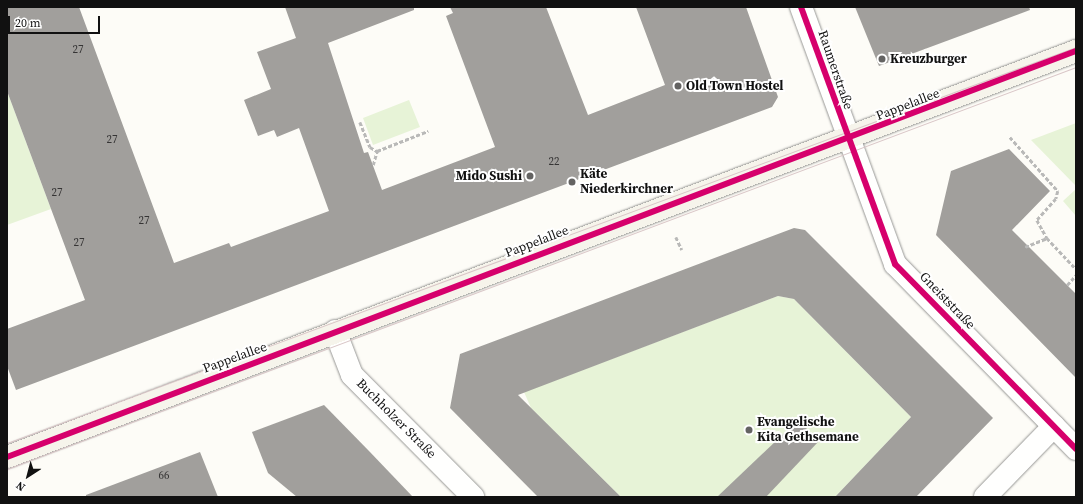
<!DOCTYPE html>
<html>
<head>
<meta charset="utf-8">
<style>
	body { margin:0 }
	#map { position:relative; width:1083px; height:504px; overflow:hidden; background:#fdfcf7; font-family:"Source Serif 4",serif }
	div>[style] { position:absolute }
	.green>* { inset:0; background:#e7f3d7 }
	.building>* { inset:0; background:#a19f9c }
	.path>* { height:2.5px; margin-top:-1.25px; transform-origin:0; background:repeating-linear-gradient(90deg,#b9b9b8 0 4px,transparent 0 6px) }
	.roads { filter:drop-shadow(0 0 1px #979795) drop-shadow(0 0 1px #979795) }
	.street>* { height:22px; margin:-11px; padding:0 11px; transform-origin:11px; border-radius:11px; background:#fffffe }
	.secondary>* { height:22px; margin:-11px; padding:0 11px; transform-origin:11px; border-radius:11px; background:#f6f4eb }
	.tram>* { height:1px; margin:-0.5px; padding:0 0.5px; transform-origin:0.5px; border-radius:0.5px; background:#d9c6c7 }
	.cycleway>* { height:6px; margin:-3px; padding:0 3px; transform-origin:3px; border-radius:3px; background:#d6006c }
	.dots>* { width:11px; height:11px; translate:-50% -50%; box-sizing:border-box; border:2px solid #fff; border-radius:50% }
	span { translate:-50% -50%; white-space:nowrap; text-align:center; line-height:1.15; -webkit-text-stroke:4px #fff; paint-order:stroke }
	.number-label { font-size:11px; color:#353434 }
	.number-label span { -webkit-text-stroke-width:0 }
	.poi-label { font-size:13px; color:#111; font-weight:700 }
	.left { translate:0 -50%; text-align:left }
	.right { translate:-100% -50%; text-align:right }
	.street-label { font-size:13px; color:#111 }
	.frame { position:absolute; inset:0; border:8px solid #111; pointer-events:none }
	.north { position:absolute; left:8px; top:456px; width:40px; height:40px; -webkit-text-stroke:3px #fff; paint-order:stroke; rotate:216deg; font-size:11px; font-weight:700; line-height:16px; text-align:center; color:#111 }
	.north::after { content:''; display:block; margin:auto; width:14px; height:18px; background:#111; clip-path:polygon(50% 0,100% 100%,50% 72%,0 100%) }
	.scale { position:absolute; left:8px; top:16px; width:92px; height:18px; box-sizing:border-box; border:2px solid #111; border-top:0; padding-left:5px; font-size:12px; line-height:14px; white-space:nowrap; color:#111; -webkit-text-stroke:3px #fff; paint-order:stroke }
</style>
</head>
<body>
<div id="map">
	<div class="green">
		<div style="clip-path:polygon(7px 91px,51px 209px,7px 225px)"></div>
		<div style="clip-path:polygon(409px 100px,420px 127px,373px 145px,363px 118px)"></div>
		<div style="clip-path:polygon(1076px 123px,1076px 186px,1031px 140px)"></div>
		<div style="clip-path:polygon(1076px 189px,1076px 216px,1063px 201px)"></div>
		<div style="clip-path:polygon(778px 296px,794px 299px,911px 417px,835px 497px,621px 497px,531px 408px,524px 392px)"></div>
	</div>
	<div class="building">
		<div style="clip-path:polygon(7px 7px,79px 7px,174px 263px,229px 243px,231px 247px,329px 211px,299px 128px,277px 137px,274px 130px,258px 136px,244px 100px,271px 89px,257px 52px,296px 38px,285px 7px,414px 7px,414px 10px,328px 43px,364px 153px,368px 152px,382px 190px,495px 147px,446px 16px,453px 13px,450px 7px,546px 7px,588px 115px,665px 85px,636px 7px,746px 7px,778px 97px,772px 107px,16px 390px,7px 366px,7px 329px,85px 300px,7px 91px)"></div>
		<div style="clip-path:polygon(855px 7px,1029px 7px,1030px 10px,879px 66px)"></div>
		<div style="clip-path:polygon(1009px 149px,1050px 191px,1012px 230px,1076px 294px,1076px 378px,936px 235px,951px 171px)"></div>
		<div style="clip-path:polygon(794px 228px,805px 230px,993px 418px,916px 497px,835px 497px,911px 417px,794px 299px,778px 296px,518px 395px,621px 497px,538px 497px,450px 408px,460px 354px)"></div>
		<div style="clip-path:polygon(324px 405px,369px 451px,413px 497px,297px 497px,268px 473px,252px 432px)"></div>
		<div style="clip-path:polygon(798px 420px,819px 441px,766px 497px,717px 497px)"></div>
		<div style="clip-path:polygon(200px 452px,218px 497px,86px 497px,86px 495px)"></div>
	</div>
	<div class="path">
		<div style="left:360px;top:122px;width:27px;rotate:68deg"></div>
		<div style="left:370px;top:147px;width:8px;rotate:30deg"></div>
		<div style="left:1010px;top:137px;width:72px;rotate:48.4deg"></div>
		<div style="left:1058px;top:191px;width:8px;rotate:104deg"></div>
		<div style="left:1056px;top:199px;width:28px;rotate:132deg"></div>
		<div style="left:1037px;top:220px;width:21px;rotate:61deg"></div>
		<div style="left:1047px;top:238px;width:42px;rotate:46.9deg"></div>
		<div style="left:373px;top:165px;width:15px;rotate:-74deg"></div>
		<div style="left:377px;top:151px;width:55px;rotate:-21.4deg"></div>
		<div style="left:676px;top:237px;width:14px;rotate:65deg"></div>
		<div style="left:1025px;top:247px;width:24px;rotate:-22deg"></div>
		<div style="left:1067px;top:285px;width:13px;rotate:-48deg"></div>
	</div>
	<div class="roads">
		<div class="street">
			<div style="left:801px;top:7px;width:274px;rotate:69.9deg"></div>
			<div style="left:895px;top:264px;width:259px;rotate:45.6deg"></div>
			<div style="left:335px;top:331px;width:47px;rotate:68.9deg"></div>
			<div style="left:352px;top:375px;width:172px;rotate:45.2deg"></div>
			<div style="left:985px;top:497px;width:99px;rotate:-45.8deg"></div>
		</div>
		<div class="secondary">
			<div style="left:7px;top:457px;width:1144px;rotate:-20.8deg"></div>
		</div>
	</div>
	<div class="tram">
		<div style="left:7px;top:443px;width:1140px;rotate:-20.33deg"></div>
		<div style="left:7px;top:469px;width:1142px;rotate:-20.61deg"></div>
	</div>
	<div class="cycleway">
		<div style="left:801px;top:7px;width:274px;rotate:69.9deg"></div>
		<div style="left:895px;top:264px;width:259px;rotate:45.6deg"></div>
		<div style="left:7px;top:457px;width:1144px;rotate:-20.8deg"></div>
	</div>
	<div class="dots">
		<div style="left:882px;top:59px;background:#646362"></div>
		<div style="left:678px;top:86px;background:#646362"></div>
		<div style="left:530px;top:176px;background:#646362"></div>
		<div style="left:572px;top:182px;background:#646362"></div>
		<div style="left:749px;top:430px;background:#646362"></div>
	</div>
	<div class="number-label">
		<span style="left:78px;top:50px">27</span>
		<span style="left:112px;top:140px">27</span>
		<span style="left:554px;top:162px">22</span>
		<span style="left:57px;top:193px">27</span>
		<span style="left:144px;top:221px">27</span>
		<span style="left:79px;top:243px">27</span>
		<span style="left:164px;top:476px">66</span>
	</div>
	<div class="poi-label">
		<span class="left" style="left:890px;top:59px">Kreuzburger</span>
		<span class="left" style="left:686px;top:86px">Old Town Hostel</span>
		<span class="left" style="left:580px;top:182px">Käte<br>Niederkirchner</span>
		<span class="right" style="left:522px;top:176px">Mido Sushi</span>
		<span class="left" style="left:757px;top:430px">Evangelische<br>Kita Gethsemane</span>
	</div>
	<div class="street-label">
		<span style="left:835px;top:70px;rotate:71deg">Raumerstraße</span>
		<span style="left:908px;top:105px;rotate:-21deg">Pappelallee</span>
		<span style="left:537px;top:242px;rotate:-21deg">Pappelallee</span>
		<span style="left:947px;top:301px;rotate:46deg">Gneiststraße</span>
		<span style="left:235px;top:358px;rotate:-20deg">Pappelallee</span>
		<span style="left:396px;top:419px;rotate:45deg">Buchholzer Straße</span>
	</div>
	<div class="frame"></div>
	<div class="north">N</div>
	<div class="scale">20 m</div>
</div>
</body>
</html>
